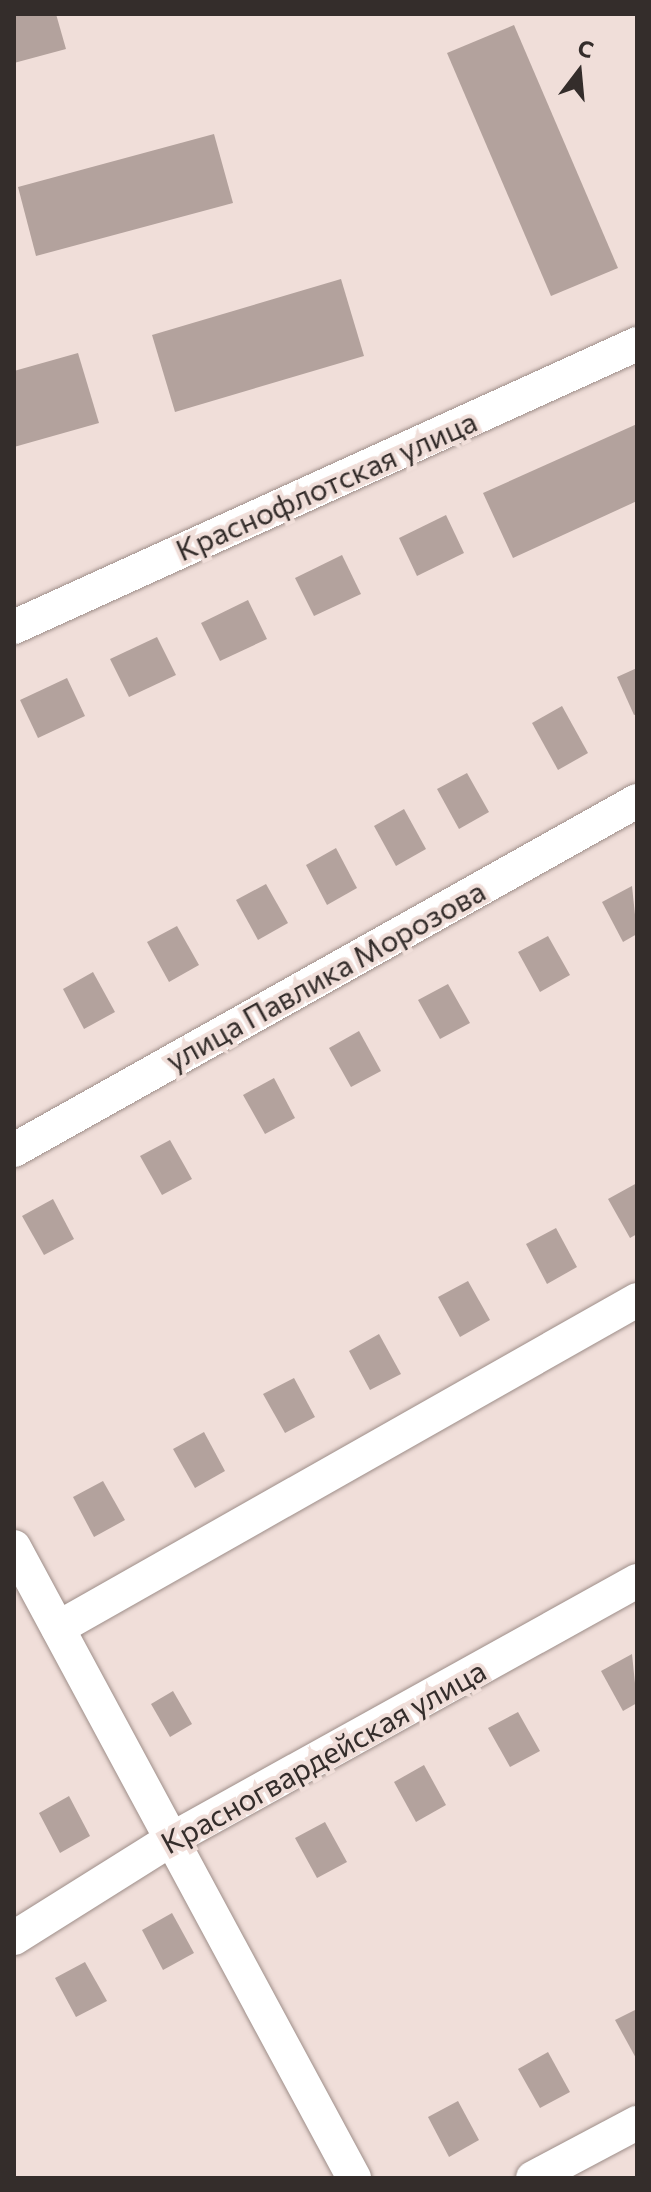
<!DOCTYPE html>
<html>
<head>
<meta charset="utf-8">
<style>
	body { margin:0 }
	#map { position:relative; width:651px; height:2192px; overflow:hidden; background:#f0ded9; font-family:Commissioner,sans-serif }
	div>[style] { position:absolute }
	.building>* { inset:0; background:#b3a29d }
	.roads { filter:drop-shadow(0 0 2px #9e8e89) drop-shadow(0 0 2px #9e8e89) }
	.minor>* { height:34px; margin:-17px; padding:0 17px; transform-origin:17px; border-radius:17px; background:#fff }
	span { translate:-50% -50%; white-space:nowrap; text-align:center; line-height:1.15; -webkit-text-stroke:8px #f0ded9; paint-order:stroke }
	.street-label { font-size:30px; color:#342d2b }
	.frame { position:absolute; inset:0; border:16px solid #342d2b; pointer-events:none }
	.north { position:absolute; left:539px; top:32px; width:80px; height:80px; -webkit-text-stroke:6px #f0ded9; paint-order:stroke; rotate:16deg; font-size:22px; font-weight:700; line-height:32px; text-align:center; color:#342d2b }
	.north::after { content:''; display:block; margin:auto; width:28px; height:36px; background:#342d2b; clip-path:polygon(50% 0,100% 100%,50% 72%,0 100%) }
</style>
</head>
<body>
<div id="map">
	<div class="building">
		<div style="clip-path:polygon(14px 14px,56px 14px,66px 49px,14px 63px)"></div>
		<div style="clip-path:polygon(514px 25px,618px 268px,551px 296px,447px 53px)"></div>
		<div style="clip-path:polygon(214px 134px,233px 203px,36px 256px,18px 187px)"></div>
		<div style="clip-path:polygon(341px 279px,364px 356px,175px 412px,152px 335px)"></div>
		<div style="clip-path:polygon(78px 353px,99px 423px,14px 447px,14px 371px)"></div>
		<div style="clip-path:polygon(637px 424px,637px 501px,513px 558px,483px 493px)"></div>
		<div style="clip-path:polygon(446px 515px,464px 553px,417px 576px,399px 538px)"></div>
		<div style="clip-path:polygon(342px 555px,361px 594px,314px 616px,295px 578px)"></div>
		<div style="clip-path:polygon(248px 600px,267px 639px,220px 661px,201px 623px)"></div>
		<div style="clip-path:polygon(157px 637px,176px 675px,129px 697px,110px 659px)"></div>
		<div style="clip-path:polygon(637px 668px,637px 714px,634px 715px,617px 677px)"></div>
		<div style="clip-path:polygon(67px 678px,85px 716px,38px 738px,20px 700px)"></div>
		<div style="clip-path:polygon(562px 706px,588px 753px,558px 770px,532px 723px)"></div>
		<div style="clip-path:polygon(467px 773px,489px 812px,459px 829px,437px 789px)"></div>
		<div style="clip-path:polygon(404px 809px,426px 849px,396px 866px,374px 826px)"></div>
		<div style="clip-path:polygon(336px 848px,357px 888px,327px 905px,306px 865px)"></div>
		<div style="clip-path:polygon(266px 884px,288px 923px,258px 940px,236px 900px)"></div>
		<div style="clip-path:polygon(632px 886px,637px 934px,623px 942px,602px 902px)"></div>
		<div style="clip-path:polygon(177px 926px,199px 965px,169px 982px,147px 942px)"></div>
		<div style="clip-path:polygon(548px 936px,570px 975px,540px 992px,518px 952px)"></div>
		<div style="clip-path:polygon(93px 972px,115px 1012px,84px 1029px,63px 989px)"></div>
		<div style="clip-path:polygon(448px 984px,470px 1023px,440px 1039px,418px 1000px)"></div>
		<div style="clip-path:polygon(359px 1031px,381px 1071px,351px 1087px,329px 1048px)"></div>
		<div style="clip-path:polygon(274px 1078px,295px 1118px,265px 1134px,243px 1095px)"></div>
		<div style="clip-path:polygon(170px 1140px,192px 1179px,162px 1195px,140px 1156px)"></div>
		<div style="clip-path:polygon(637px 1183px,637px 1234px,630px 1238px,608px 1199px)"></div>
		<div style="clip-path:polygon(53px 1199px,74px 1239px,44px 1255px,22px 1216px)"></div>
		<div style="clip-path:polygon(556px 1228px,577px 1267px,547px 1284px,526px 1244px)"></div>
		<div style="clip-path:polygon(468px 1281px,490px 1320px,460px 1337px,438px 1297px)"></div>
		<div style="clip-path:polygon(379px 1334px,401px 1374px,370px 1390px,349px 1351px)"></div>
		<div style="clip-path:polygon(294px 1378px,315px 1417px,285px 1433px,263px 1394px)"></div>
		<div style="clip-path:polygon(204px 1432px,225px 1471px,195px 1488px,173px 1449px)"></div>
		<div style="clip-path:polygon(103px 1481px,125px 1520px,94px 1537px,73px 1497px)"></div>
		<div style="clip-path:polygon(632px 1654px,637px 1703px,623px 1711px,601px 1671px)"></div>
		<div style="clip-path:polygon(173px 1691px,192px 1724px,170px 1737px,151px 1704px)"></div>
		<div style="clip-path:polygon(518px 1712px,540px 1751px,510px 1767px,488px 1728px)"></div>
		<div style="clip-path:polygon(424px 1765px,446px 1805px,416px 1822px,394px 1782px)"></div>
		<div style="clip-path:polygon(69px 1796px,90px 1836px,60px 1853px,39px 1813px)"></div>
		<div style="clip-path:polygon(325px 1822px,347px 1862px,317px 1878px,295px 1838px)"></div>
		<div style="clip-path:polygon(172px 1913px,194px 1953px,163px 1970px,142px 1930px)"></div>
		<div style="clip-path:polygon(85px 1962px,107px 2001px,76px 2017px,55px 1978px)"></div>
		<div style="clip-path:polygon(637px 2009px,637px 2060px,615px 2020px)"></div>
		<div style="clip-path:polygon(548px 2052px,570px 2092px,540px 2108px,518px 2069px)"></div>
		<div style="clip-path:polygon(458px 2101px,479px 2140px,449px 2157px,428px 2117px)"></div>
	</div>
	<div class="roads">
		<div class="minor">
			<div style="left:14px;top:627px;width:684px;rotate:-24.43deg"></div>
			<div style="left:14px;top:1150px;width:714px;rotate:-29.26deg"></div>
			<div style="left:14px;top:1547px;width:717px;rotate:61.68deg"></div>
			<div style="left:58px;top:1628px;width:665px;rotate:-29.53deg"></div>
			<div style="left:14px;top:1938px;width:186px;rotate:-32.1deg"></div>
			<div style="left:172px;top:1839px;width:532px;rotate:-29.02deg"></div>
			<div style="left:533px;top:2178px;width:118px;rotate:-27.9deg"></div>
		</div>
	</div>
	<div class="street-label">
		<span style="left:326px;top:485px;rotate:-24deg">Краснофлотская улица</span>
		<span style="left:325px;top:975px;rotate:-29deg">улица Павлика Морозова</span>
		<span style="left:323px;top:1756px;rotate:-29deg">Красногвардейская улица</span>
	</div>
	<div class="frame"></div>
	<div class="north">С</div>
</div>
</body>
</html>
